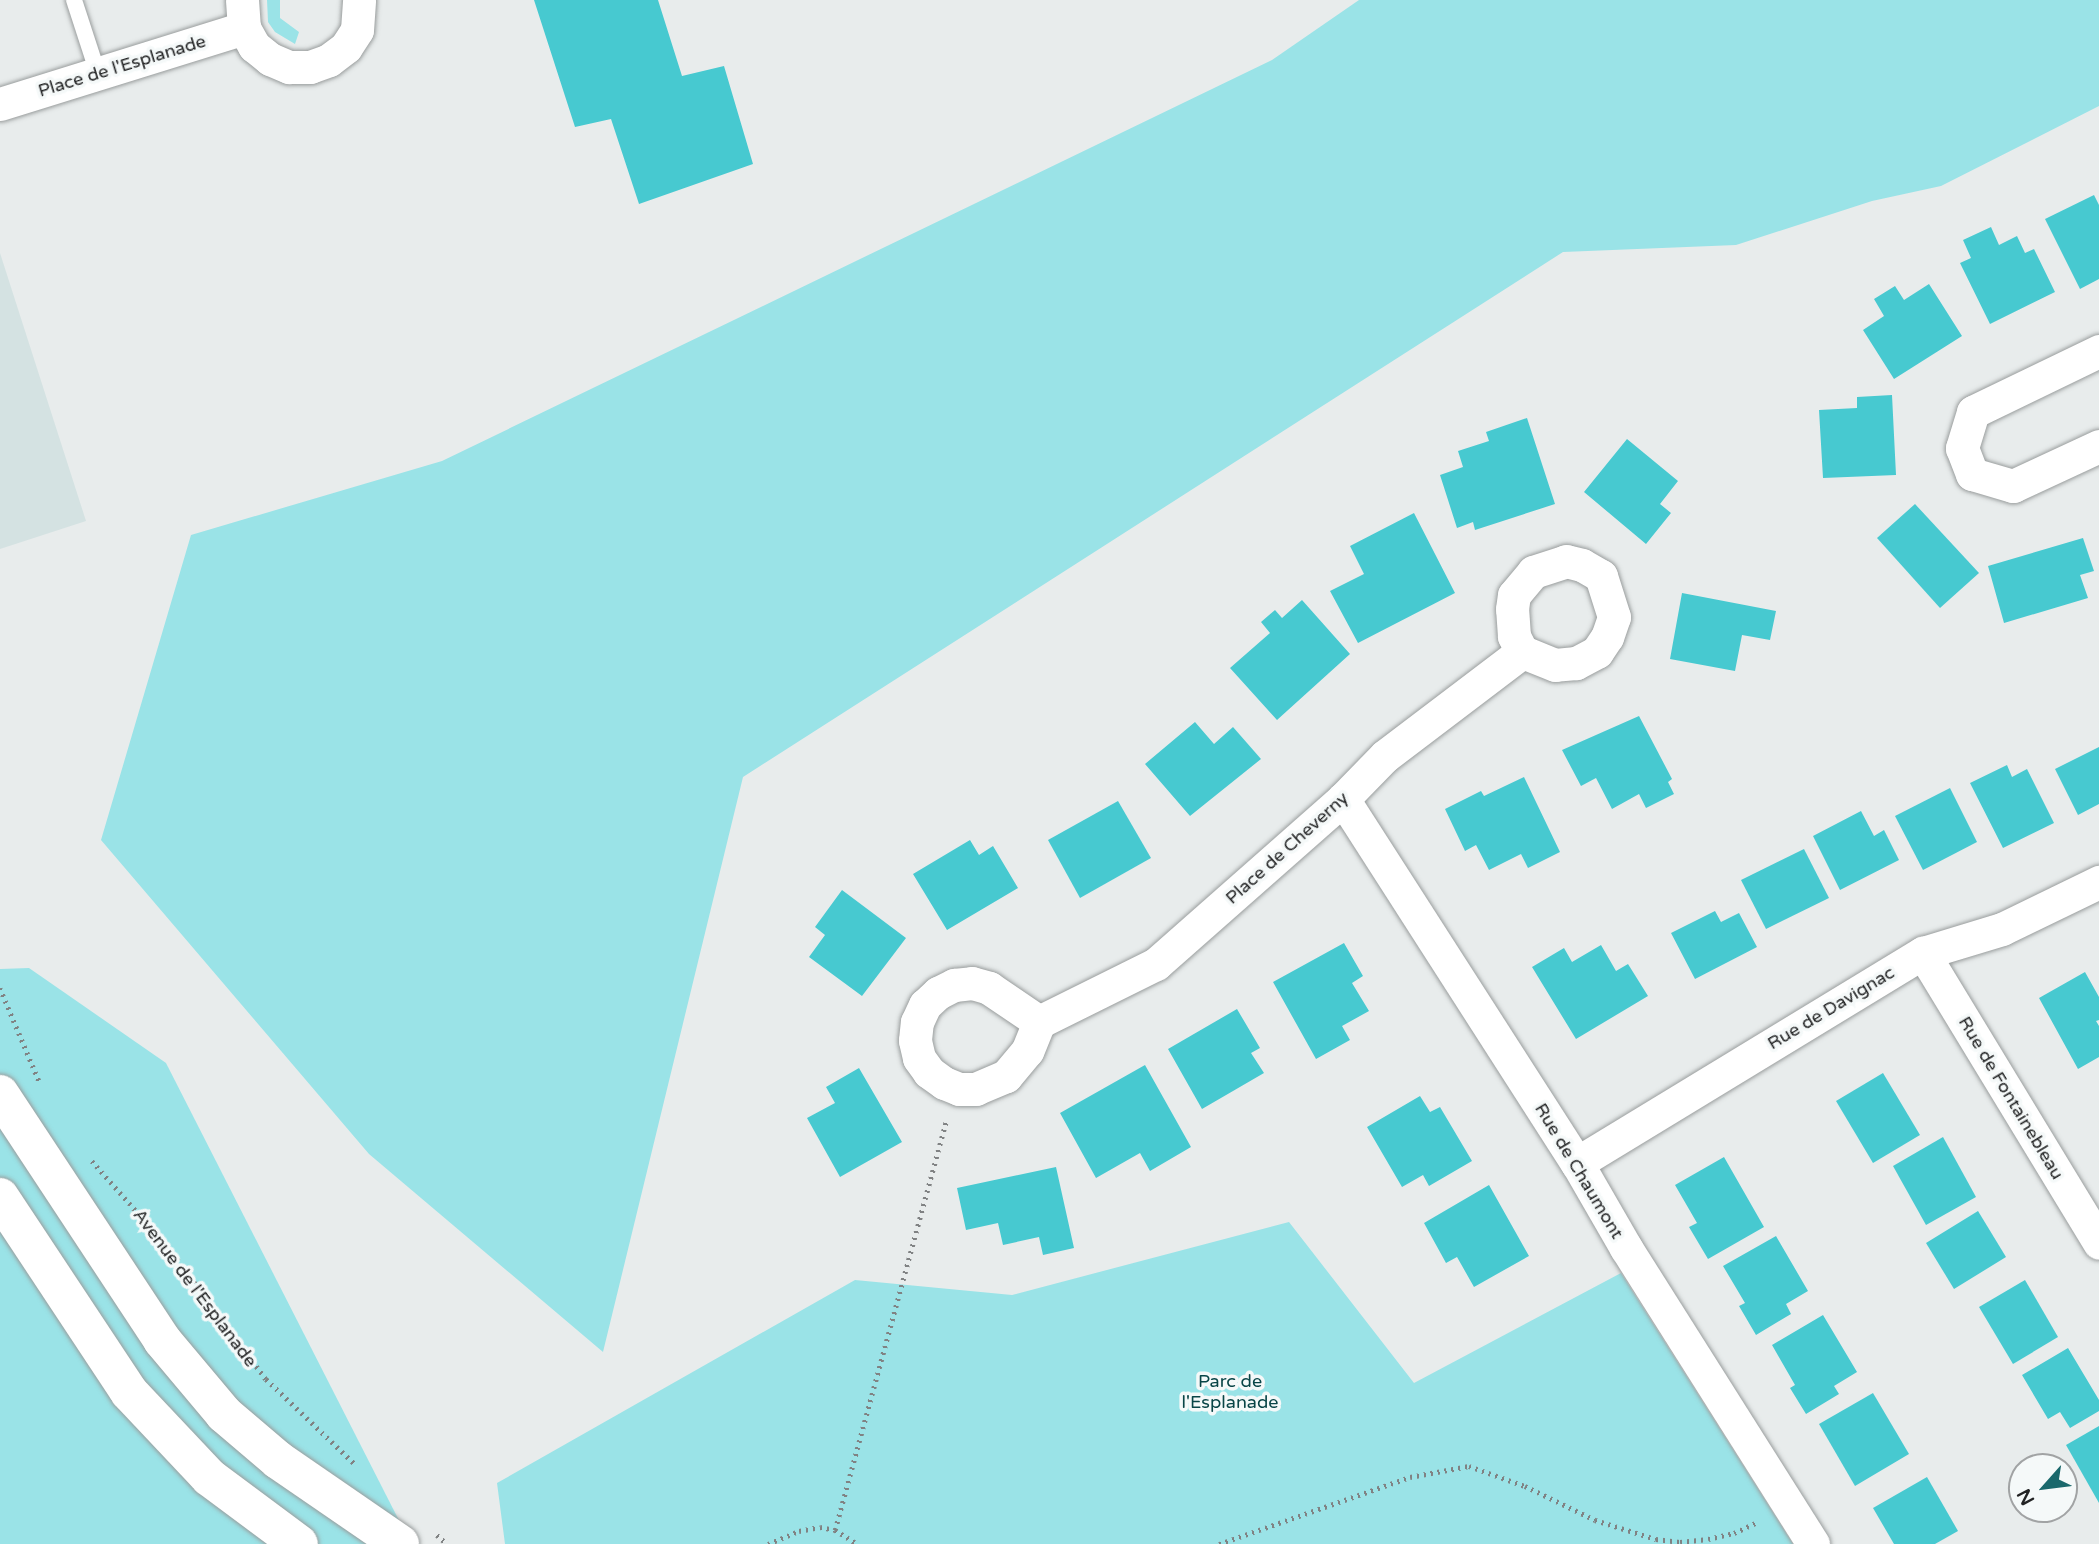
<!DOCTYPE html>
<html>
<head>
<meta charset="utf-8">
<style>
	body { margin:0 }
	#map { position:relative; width:2099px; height:1544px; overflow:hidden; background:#e8ecec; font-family:"Varela Round",sans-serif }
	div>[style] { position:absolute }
	.built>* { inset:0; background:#d4e2e2 }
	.green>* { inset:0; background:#9ae3e7 }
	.building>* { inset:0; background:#47c9d0 }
	.path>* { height:4.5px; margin-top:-2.25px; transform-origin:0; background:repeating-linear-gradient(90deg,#808283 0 2px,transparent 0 7px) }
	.roads { filter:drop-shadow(0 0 2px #999d9d) drop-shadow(0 0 2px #999d9d) }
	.service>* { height:16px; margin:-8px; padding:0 8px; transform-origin:8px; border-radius:8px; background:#fff }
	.minor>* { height:33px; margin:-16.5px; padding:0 16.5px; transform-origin:16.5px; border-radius:16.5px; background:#fff }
	.tertiary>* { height:38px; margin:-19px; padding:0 19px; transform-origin:19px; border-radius:19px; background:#fff }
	span { translate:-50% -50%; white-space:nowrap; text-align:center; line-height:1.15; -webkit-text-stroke:7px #f5f9f9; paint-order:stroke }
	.street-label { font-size:18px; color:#222324 }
	.park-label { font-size:18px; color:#094547 }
	.north { position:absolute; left:2008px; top:1453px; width:70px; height:70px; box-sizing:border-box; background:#f5f9f9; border:2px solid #a1a3a4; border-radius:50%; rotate:242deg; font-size:19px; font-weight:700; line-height:28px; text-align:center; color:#222324 }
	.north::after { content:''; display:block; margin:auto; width:24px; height:32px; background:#1a686c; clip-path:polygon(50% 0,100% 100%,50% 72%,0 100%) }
</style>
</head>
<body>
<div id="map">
	<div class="built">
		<div style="clip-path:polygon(0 253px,86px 521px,0 549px)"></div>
	</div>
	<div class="green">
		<div style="clip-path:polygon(267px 0,280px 0,280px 18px,299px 32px,295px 44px,275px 32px,268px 22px)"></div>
		<div style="clip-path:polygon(1359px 0,2099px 0,2099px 106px,1941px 186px,1872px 201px,1736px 245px,1563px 252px,743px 777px,603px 1352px,369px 1154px,101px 840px,191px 535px,442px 461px,1272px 60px)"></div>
		<div style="clip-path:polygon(29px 968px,166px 1063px,411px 1544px,0 1544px,0 969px)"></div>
		<div style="clip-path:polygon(1289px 1222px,1414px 1383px,1621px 1273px,1793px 1544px,505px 1544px,497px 1483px,855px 1280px,1012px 1295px)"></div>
	</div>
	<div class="building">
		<div style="clip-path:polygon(534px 0,658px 0,682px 76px,724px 66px,753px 164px,639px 204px,611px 119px,575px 127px)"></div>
		<div style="clip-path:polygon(2094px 195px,2099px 205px,2099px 279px,2080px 289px,2045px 219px)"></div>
		<div style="clip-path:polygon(1991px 227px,1999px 245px,2017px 236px,2025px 253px,2034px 249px,2055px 292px,1990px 324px,1960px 263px,1971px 258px,1963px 240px)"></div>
		<div style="clip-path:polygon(1929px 284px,1962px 336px,1894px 379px,1863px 330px,1884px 316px,1874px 299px,1895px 286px,1904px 300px)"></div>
		<div style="clip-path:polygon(1892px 395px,1896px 475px,1823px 478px,1819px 410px,1857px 408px,1857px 397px)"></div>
		<div style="clip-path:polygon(1527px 418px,1555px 504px,1475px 530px,1473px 522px,1457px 528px,1440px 475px,1463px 467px,1458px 451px,1489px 441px,1486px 432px)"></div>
		<div style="clip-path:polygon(1627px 439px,1678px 481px,1660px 504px,1671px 513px,1646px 544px,1584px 492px)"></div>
		<div style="clip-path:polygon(1915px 504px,1979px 573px,1940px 608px,1877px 538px)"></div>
		<div style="clip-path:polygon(1414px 513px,1455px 593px,1358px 643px,1330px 591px,1364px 574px,1350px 546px)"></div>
		<div style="clip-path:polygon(2083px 538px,2094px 571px,2080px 575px,2088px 598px,2004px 623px,1988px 566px)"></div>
		<div style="clip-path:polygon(1682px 593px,1776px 611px,1770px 640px,1742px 635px,1735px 671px,1670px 659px)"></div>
		<div style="clip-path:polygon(1302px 600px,1350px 654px,1277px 720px,1230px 668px,1270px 633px,1261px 622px,1275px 610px,1282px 618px)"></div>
		<div style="clip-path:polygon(1639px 716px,1672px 779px,1668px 782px,1674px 794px,1646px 808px,1639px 794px,1612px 809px,1596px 778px,1581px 786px,1562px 750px)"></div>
		<div style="clip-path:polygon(1195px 722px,1214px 744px,1233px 727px,1261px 759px,1190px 816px,1145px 764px)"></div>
		<div style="clip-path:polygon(2099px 747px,2099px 804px,2078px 815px,2055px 769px)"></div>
		<div style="clip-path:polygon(2007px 765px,2012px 777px,2027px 769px,2054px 823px,2003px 848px,1970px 783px)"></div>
		<div style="clip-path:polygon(1524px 777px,1560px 852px,1528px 868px,1521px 854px,1489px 870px,1476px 845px,1465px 851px,1445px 809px,1481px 791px,1484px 796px)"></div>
		<div style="clip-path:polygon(1950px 788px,1977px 842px,1923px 870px,1895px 816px)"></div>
		<div style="clip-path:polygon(1118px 801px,1151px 858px,1080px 898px,1048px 840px)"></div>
		<div style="clip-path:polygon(1861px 811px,1874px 836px,1884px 830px,1899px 860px,1840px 890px,1813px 836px)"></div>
		<div style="clip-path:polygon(970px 840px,979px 855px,993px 846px,1018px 888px,947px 930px,913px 874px)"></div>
		<div style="clip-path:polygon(1804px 849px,1829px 898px,1766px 929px,1741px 880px)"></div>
		<div style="clip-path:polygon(842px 890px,906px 938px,862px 996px,809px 957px,825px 935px,815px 927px)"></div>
		<div style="clip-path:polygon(1715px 911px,1721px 922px,1739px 913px,1757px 947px,1695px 979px,1671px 933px)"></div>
		<div style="clip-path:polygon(1344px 943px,1363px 976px,1352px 983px,1369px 1011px,1342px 1026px,1350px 1040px,1316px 1059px,1273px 982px)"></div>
		<div style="clip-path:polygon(1601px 945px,1616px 971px,1628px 964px,1648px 996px,1576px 1039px,1532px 967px,1564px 948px,1572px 962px)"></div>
		<div style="clip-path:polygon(2085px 972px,2099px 997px,2099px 1020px,2096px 1021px,2099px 1026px,2099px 1057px,2078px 1069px,2039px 998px)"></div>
		<div style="clip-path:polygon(1237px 1009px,1260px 1048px,1251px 1053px,1264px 1073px,1202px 1109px,1168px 1049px)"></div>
		<div style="clip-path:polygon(1145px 1065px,1191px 1147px,1150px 1171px,1140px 1153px,1096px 1178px,1060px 1113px)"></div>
		<div style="clip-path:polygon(859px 1068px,902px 1142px,840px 1177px,807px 1118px,835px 1103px,826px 1087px)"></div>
		<div style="clip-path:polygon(1883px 1073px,1920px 1135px,1873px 1163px,1836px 1101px)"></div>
		<div style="clip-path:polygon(1420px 1096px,1430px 1112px,1440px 1107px,1472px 1161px,1429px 1186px,1423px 1175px,1402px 1187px,1367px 1127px)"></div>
		<div style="clip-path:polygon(1943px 1137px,1976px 1197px,1926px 1225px,1893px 1166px)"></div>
		<div style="clip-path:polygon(1724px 1157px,1764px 1227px,1708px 1259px,1689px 1227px,1697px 1223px,1675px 1185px)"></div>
		<div style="clip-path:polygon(1056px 1167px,1074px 1248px,1043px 1255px,1039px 1237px,1003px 1245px,998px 1223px,966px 1230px,957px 1188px)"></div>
		<div style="clip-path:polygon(1489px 1185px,1529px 1256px,1474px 1287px,1457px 1257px,1446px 1263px,1424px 1223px)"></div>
		<div style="clip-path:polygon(1978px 1211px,2006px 1257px,1954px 1289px,1926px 1243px)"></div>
		<div style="clip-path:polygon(1776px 1236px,1808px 1291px,1786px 1304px,1791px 1314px,1756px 1335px,1739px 1306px,1745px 1303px,1723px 1266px)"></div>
		<div style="clip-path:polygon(2025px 1280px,2058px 1337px,2013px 1364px,1979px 1307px)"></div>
		<div style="clip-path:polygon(1823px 1315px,1857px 1372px,1834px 1386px,1839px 1394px,1806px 1414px,1790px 1388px,1795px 1385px,1772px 1345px)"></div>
		<div style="clip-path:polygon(2068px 1348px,2099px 1400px,2099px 1411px,2070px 1428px,2060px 1412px,2048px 1419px,2022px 1375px)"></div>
		<div style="clip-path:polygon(1873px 1393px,1909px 1454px,1855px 1486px,1819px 1424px)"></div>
		<div style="clip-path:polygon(2099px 1426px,2099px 1503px,2066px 1445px)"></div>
		<div style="clip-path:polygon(1927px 1477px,1958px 1531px,1935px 1544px,1894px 1544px,1873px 1508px)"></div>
	</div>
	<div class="path">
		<div style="left:0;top:988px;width:101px;rotate:67.2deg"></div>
		<div style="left:92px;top:1161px;width:116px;rotate:48.5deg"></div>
		<div style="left:169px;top:1248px;width:163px;rotate:53.5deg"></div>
		<div style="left:266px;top:1379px;width:124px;rotate:43.7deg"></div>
		<div style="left:835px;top:1530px;width:426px;rotate:-74.8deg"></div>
		<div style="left:437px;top:1535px;width:13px;rotate:42deg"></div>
		<div style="left:768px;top:1544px;width:34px;rotate:-23deg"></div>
		<div style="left:799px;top:1531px;width:21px;rotate:-11deg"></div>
		<div style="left:820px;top:1527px;width:15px;rotate:11deg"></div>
		<div style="left:835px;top:1530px;width:26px;rotate:32deg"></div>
		<div style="left:1219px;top:1544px;width:202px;rotate:-19.3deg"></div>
		<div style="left:1410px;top:1477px;width:60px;rotate:-10.6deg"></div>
		<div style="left:1469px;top:1466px;width:59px;rotate:19.7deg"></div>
		<div style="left:1525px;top:1486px;width:78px;rotate:25.9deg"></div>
		<div style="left:1595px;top:1520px;width:64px;rotate:17.3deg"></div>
		<div style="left:1656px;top:1539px;width:24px;rotate:7deg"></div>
		<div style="left:1680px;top:1542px;width:28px;rotate:-6deg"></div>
		<div style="left:1708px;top:1539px;width:27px;rotate:-13deg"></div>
		<div style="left:1734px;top:1533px;width:26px;rotate:-25deg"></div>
	</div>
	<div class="roads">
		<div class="service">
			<div style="left:74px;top:0;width:78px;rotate:72deg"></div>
		</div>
		<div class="minor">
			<div style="left:242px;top:0;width:28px;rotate:86deg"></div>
			<div style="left:244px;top:28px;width:21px;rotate:61deg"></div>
			<div style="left:254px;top:46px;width:21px;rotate:39deg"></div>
			<div style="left:270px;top:59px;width:21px;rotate:23deg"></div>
			<div style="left:289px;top:67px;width:21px"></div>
			<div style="left:310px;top:67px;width:20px;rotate:-20deg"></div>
			<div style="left:329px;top:60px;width:21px;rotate:-37deg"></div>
			<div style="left:346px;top:47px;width:20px;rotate:-57deg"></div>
			<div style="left:357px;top:30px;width:30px;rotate:-86deg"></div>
			<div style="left:0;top:104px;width:256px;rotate:-17.3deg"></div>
			<div style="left:2099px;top:351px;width:140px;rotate:154.2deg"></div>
			<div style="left:1973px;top:412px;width:38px;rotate:107deg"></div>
			<div style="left:1962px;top:448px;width:28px;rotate:69deg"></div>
			<div style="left:1972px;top:474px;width:43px;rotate:16.3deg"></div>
			<div style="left:2013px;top:486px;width:95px;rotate:-24.9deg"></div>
			<div style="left:1566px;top:561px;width:16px;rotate:14deg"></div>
			<div style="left:1582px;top:565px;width:22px;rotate:30deg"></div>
			<div style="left:1601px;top:576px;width:43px;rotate:72.4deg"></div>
			<div style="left:1614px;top:617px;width:21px;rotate:109deg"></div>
			<div style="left:1607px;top:637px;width:18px;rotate:124deg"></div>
			<div style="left:1597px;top:652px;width:24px;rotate:152deg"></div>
			<div style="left:1576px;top:663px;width:21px;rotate:175deg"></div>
			<div style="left:1555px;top:665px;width:35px;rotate:-158deg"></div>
			<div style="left:1522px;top:652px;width:18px;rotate:-117deg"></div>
			<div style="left:1514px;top:636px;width:27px;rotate:-94deg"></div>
			<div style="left:1512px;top:609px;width:14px;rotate:-82deg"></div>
			<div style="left:1514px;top:595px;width:30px;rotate:-50deg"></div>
			<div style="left:1533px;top:572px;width:35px;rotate:-18deg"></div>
			<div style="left:1343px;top:799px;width:433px;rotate:57.3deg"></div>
			<div style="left:1577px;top:1163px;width:98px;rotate:60deg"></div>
			<div style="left:1626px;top:1248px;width:350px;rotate:57.7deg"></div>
			<div style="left:1923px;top:953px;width:339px;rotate:58.7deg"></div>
			<div style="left:972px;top:983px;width:18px;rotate:16deg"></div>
			<div style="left:989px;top:988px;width:60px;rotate:34.2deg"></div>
			<div style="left:1039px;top:1022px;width:31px;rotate:112deg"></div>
			<div style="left:1027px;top:1051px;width:33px;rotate:130deg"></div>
			<div style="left:1006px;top:1076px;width:33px;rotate:157deg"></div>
			<div style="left:976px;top:1089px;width:17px;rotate:180deg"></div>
			<div style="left:959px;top:1089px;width:16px;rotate:-158deg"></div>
			<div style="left:944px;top:1083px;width:19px;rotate:-144deg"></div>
			<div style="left:929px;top:1072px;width:17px;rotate:-126deg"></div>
			<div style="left:919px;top:1058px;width:18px;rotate:-103deg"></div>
			<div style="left:915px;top:1040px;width:18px;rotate:-84deg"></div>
			<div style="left:917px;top:1022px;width:19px;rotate:-65deg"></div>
			<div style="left:925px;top:1005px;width:18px;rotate:-43deg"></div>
			<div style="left:938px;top:993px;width:18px;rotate:-27deg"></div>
			<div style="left:954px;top:985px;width:18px;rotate:-6deg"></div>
			<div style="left:1039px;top:1022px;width:131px;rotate:-26.4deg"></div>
			<div style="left:1156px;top:964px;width:249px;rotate:-41.4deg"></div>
			<div style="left:1343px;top:799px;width:60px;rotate:-45.7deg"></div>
			<div style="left:1385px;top:756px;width:172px;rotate:-37.2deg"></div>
			<div style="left:1577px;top:1163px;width:405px;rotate:-31.3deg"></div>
			<div style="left:1923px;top:953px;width:83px;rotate:-16.9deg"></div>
			<div style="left:2002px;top:929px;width:108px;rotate:-25.9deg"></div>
		</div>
		<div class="tertiary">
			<div style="left:0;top:1094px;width:295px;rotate:56.6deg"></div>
			<div style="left:162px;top:1340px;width:97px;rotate:50deg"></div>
			<div style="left:224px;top:1414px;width:71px;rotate:40.4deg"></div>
			<div style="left:278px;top:1460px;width:148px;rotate:34.5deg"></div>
			<div style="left:0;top:1197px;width:234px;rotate:56.5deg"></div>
			<div style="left:129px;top:1392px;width:117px;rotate:46.7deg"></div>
			<div style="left:209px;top:1477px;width:112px;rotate:36.7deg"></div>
		</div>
	</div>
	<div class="street-label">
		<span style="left:122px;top:66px;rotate:-17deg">Place de l'Esplanade</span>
		<span style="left:1287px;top:848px;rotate:-42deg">Place de Cheverny</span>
		<span style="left:1831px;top:1008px;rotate:-31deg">Rue de Davignac</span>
		<span style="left:2011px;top:1098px;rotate:59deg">Rue de Fontainebleau</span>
		<span style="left:1579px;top:1171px;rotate:59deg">Rue de Chaumont</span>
		<span style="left:195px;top:1288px;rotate:53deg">Avenue de l'Esplanade</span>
	</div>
	<div class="park-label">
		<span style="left:1230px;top:1392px">Parc de<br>l'Esplanade</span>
	</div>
	<div class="north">N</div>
</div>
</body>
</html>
